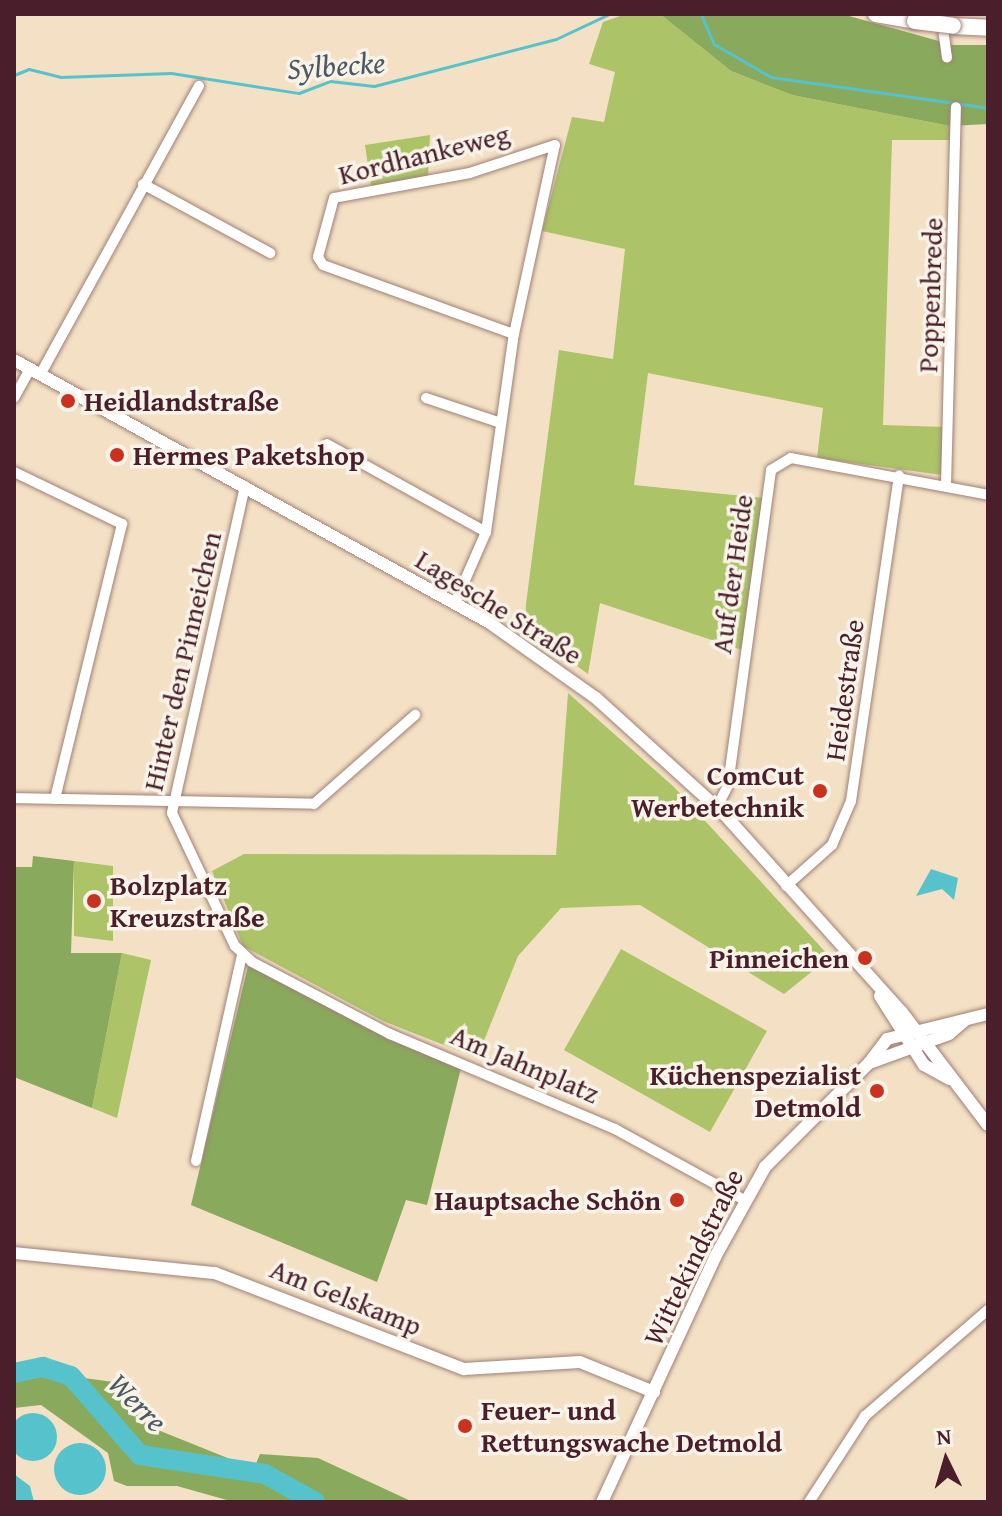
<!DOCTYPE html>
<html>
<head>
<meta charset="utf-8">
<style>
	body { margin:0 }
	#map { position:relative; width:1002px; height:1516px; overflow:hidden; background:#f4e0c4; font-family:"Gentium Book Plus",serif }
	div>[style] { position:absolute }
	.green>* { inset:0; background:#acc368 }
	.forest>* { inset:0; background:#89a95c }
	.water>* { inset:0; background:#56c3cc }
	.round { border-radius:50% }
	.stream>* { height:3px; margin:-1.5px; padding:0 1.5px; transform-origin:1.5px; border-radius:1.5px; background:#56c3cc }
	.river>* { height:20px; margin:-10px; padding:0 10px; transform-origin:10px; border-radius:10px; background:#56c3cc }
	.roads { filter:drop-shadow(0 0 2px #9f8078) drop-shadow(0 0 2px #9f8078) }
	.minor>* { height:10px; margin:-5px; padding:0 5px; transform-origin:5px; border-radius:5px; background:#fff }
	.tertiary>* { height:12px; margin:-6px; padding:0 6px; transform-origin:6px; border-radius:6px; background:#fff }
	.primary>* { height:16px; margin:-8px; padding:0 8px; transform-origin:8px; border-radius:8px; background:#fff }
	.bridges { filter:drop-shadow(0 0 2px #9f8078) drop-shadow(0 0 2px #9f8078) }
	.primary-bridge>* { height:16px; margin:-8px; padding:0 8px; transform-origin:8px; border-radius:8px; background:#fff }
	.dots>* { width:22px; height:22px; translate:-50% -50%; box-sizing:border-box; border:4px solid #f7f3e8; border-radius:50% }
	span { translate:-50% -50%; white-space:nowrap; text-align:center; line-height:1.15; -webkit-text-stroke:7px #f7f3e8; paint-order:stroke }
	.street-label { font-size:28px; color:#4a1f2b }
	.poi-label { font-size:28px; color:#4a1f2b; font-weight:700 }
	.left { translate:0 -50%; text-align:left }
	.right { translate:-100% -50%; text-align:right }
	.water-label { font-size:30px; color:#4e5863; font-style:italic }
	.frame { position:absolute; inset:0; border:16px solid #4a1f2b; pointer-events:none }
	.north { position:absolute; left:906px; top:1420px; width:80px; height:80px; -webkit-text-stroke:6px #f7f3e8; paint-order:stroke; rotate:355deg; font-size:22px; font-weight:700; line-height:32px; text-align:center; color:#4a1f2b }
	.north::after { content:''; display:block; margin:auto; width:28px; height:36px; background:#4a1f2b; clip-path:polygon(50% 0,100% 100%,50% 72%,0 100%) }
</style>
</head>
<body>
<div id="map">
	<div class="green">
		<div style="clip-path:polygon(626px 14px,660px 14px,731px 71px,792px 95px,950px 126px,951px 140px,892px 140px,883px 425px,944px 427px,942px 475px,817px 458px,823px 408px,648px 373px,634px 485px,763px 498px,742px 650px,600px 603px,588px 674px,525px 628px,526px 604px,559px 350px,613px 359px,625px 249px,542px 231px,572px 117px,604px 122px,615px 72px,589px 64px,603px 22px)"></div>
		<div style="clip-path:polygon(430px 135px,428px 177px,371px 186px,365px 145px)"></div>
		<div style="clip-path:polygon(568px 693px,674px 787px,830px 957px,784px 994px,640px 905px,561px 908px,518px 956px,477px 1058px,383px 1021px,243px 946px,212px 871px,244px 854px,556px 855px)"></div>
		<div style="clip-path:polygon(74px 861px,113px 866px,113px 941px,74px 936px)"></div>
		<div style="clip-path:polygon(621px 949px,767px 1031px,710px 1132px,564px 1050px)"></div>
		<div style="clip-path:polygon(122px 953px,151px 960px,117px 1118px,92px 1108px)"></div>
	</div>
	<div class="forest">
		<div style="clip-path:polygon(660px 14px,842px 14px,953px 45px,988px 45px,988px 124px,950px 126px,792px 95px,731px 71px)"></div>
		<div style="clip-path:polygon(33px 856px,74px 861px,71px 953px,122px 953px,92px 1108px,14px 1077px,14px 867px,32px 867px)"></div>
		<div style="clip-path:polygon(248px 966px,396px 1042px,462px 1064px,427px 1205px,406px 1200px,377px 1282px,191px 1205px)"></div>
		<div style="clip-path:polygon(14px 1352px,16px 1365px,32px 1371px,121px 1383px,123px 1403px,153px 1428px,230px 1459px,255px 1466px,260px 1454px,318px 1458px,413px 1502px,234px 1502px,177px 1486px,127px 1486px,114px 1481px,108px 1453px,41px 1405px,14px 1408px)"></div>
	</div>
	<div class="water">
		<div style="clip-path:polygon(931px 869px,958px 878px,954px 900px,942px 889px,916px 896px)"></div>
		<div class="round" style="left:9px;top:1413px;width:48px;height:48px"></div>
		<div class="round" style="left:54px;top:1443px;width:52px;height:52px"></div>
		<div style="clip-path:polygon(14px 1474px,30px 1486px,34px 1502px,14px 1502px)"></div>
	</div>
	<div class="stream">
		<div style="left:701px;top:14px;width:33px;rotate:67deg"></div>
		<div style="left:714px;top:44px;width:66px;rotate:30.1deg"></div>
		<div style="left:771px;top:77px;width:219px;rotate:8.1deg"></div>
		<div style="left:14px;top:75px;width:16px;rotate:-22deg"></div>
		<div style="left:29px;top:69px;width:32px;rotate:14deg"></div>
		<div style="left:60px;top:77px;width:111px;rotate:-2.1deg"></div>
		<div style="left:171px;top:73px;width:130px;rotate:8.9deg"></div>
		<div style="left:299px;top:93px;width:33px;rotate:-21deg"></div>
		<div style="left:330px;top:81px;width:44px;rotate:6.5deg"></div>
		<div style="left:374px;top:86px;width:188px;rotate:-14.5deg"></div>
		<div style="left:556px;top:39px;width:59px;rotate:-25.3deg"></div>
	</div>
	<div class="river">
		<div style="left:14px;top:1373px;width:30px;rotate:-12deg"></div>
		<div style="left:43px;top:1367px;width:29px;rotate:18deg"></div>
		<div style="left:71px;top:1376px;width:105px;rotate:48.9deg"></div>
		<div style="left:140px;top:1455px;width:126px;rotate:8.6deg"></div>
		<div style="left:265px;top:1474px;width:57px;rotate:29.2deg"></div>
	</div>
	<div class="roads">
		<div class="minor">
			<div style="left:941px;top:14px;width:44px;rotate:82.2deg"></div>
			<div style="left:143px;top:184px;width:145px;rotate:28.5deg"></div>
			<div style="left:40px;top:375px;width:330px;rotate:-61.2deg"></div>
			<div style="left:14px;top:398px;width:33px;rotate:-61deg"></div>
			<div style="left:426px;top:398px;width:79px;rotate:18.4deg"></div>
			<div style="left:327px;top:444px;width:182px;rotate:29deg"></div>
			<div style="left:14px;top:472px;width:120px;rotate:25.7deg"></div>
			<div style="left:122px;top:524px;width:283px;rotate:103.7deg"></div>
			<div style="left:946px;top:485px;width:378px;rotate:-88.5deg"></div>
			<div style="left:245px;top:486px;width:335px;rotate:102.6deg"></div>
			<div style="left:172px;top:813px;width:147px;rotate:64.7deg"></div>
			<div style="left:235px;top:946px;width:23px;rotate:43deg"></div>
			<div style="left:252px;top:962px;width:156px;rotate:27.6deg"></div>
			<div style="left:390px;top:1034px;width:244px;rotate:22.9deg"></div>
			<div style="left:615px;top:1129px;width:147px;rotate:28.8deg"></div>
			<div style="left:455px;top:603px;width:77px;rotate:-66.4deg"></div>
			<div style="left:486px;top:532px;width:200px;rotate:-82deg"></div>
			<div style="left:514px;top:334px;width:193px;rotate:-77.8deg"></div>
			<div style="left:555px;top:145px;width:89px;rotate:161.8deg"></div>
			<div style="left:470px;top:173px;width:138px;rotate:169.6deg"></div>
			<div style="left:334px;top:198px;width:61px;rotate:105.2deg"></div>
			<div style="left:318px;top:257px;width:9px;rotate:58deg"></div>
			<div style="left:323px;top:265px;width:203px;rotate:19.9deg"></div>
			<div style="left:14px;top:798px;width:300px;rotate:1.1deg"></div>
			<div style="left:314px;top:804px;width:135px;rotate:-41.4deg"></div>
			<div style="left:717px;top:807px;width:25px;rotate:-63deg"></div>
			<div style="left:728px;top:785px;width:318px;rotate:-82.2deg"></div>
			<div style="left:771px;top:470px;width:23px;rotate:-31deg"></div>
			<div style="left:791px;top:458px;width:200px;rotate:10.6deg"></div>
			<div style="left:786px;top:886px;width:62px;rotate:-41.7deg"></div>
			<div style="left:832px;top:845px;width:48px;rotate:-66.6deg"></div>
			<div style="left:851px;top:801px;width:329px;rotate:-81.6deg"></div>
			<div style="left:196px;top:1161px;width:211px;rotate:-77.4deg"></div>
			<div style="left:809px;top:1502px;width:103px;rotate:-56.9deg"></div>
			<div style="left:865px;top:1416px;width:162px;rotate:-40.8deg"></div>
		</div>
		<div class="tertiary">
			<div style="left:14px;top:360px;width:544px;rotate:28.92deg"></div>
			<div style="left:490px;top:623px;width:130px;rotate:35.3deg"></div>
			<div style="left:596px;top:698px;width:173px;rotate:42.2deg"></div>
			<div style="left:724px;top:814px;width:265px;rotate:48.1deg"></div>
			<div style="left:901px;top:1011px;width:143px;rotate:52.7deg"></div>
			<div style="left:880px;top:996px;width:82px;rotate:57.5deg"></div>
			<div style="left:924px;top:1065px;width:29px;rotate:29deg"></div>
			<div style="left:869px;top:1063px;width:30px;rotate:-53deg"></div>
			<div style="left:887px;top:1039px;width:104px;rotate:-13.9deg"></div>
			<div style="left:14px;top:1253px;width:202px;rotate:5.7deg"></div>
			<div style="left:215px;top:1273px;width:267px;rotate:21.1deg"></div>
			<div style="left:464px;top:1369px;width:116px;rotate:-3.5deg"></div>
			<div style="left:580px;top:1362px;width:80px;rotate:22.1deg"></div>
			<div style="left:602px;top:1502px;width:270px;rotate:-65.2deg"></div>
			<div style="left:715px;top:1257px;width:103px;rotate:-60.9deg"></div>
			<div style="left:765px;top:1167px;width:147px;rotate:-45deg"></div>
			<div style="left:869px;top:1063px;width:85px;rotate:-19.9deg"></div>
			<div style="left:949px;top:1034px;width:20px;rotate:-41deg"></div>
		</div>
		<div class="primary">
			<div style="left:876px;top:14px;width:40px;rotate:10deg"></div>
			<div style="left:953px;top:26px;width:35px;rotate:3deg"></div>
		</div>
	</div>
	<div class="bridges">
		<div class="primary-bridge">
			<div style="left:915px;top:21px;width:38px;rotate:7deg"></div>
		</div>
	</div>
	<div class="dots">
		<div style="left:68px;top:401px;background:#c8321e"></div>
		<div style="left:117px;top:455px;background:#c8321e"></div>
		<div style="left:820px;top:791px;background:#c8321e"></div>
		<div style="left:94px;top:901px;background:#c8321e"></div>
		<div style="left:865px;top:958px;background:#c8321e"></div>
		<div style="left:877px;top:1091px;background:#c8321e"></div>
		<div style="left:677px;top:1200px;background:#c8321e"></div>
		<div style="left:465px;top:1426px;background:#c8321e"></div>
	</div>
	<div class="street-label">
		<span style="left:424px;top:154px;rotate:-14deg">Kordhankeweg</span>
		<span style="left:930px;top:295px;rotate:-88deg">Poppenbrede</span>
		<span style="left:732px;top:574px;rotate:-82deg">Auf der Heide</span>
		<span style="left:499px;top:607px;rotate:32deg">Lagesche Straße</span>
		<span style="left:182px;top:661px;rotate:-77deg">Hinter den Pinneichen</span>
		<span style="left:844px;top:690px;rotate:-82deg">Heidestraße</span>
		<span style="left:525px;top:1064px;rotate:23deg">Am Jahnplatz</span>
		<span style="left:693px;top:1257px;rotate:-64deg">Wittekindstraße</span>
		<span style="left:346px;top:1297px;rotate:22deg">Am Gelskamp</span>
	</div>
	<div class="poi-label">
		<span class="left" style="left:84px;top:401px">Heidlandstraße</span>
		<span class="left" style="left:133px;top:455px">Hermes Paketshop</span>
		<span class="right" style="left:804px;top:791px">ComCut<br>Werbetechnik</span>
		<span class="left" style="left:110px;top:901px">Bolzplatz<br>Kreuzstraße</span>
		<span class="right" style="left:849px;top:958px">Pinneichen</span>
		<span class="right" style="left:861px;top:1091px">Küchenspezialist<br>Detmold</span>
		<span class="right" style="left:661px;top:1200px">Hauptsache Schön</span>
		<span class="left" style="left:481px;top:1426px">Feuer- und<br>Rettungswache Detmold</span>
	</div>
	<div class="water-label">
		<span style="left:336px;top:65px;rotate:-4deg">Sylbecke</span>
		<span style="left:138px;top:1402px;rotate:45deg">Werre</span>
	</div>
	<div class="frame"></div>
	<div class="north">N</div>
</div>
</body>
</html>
